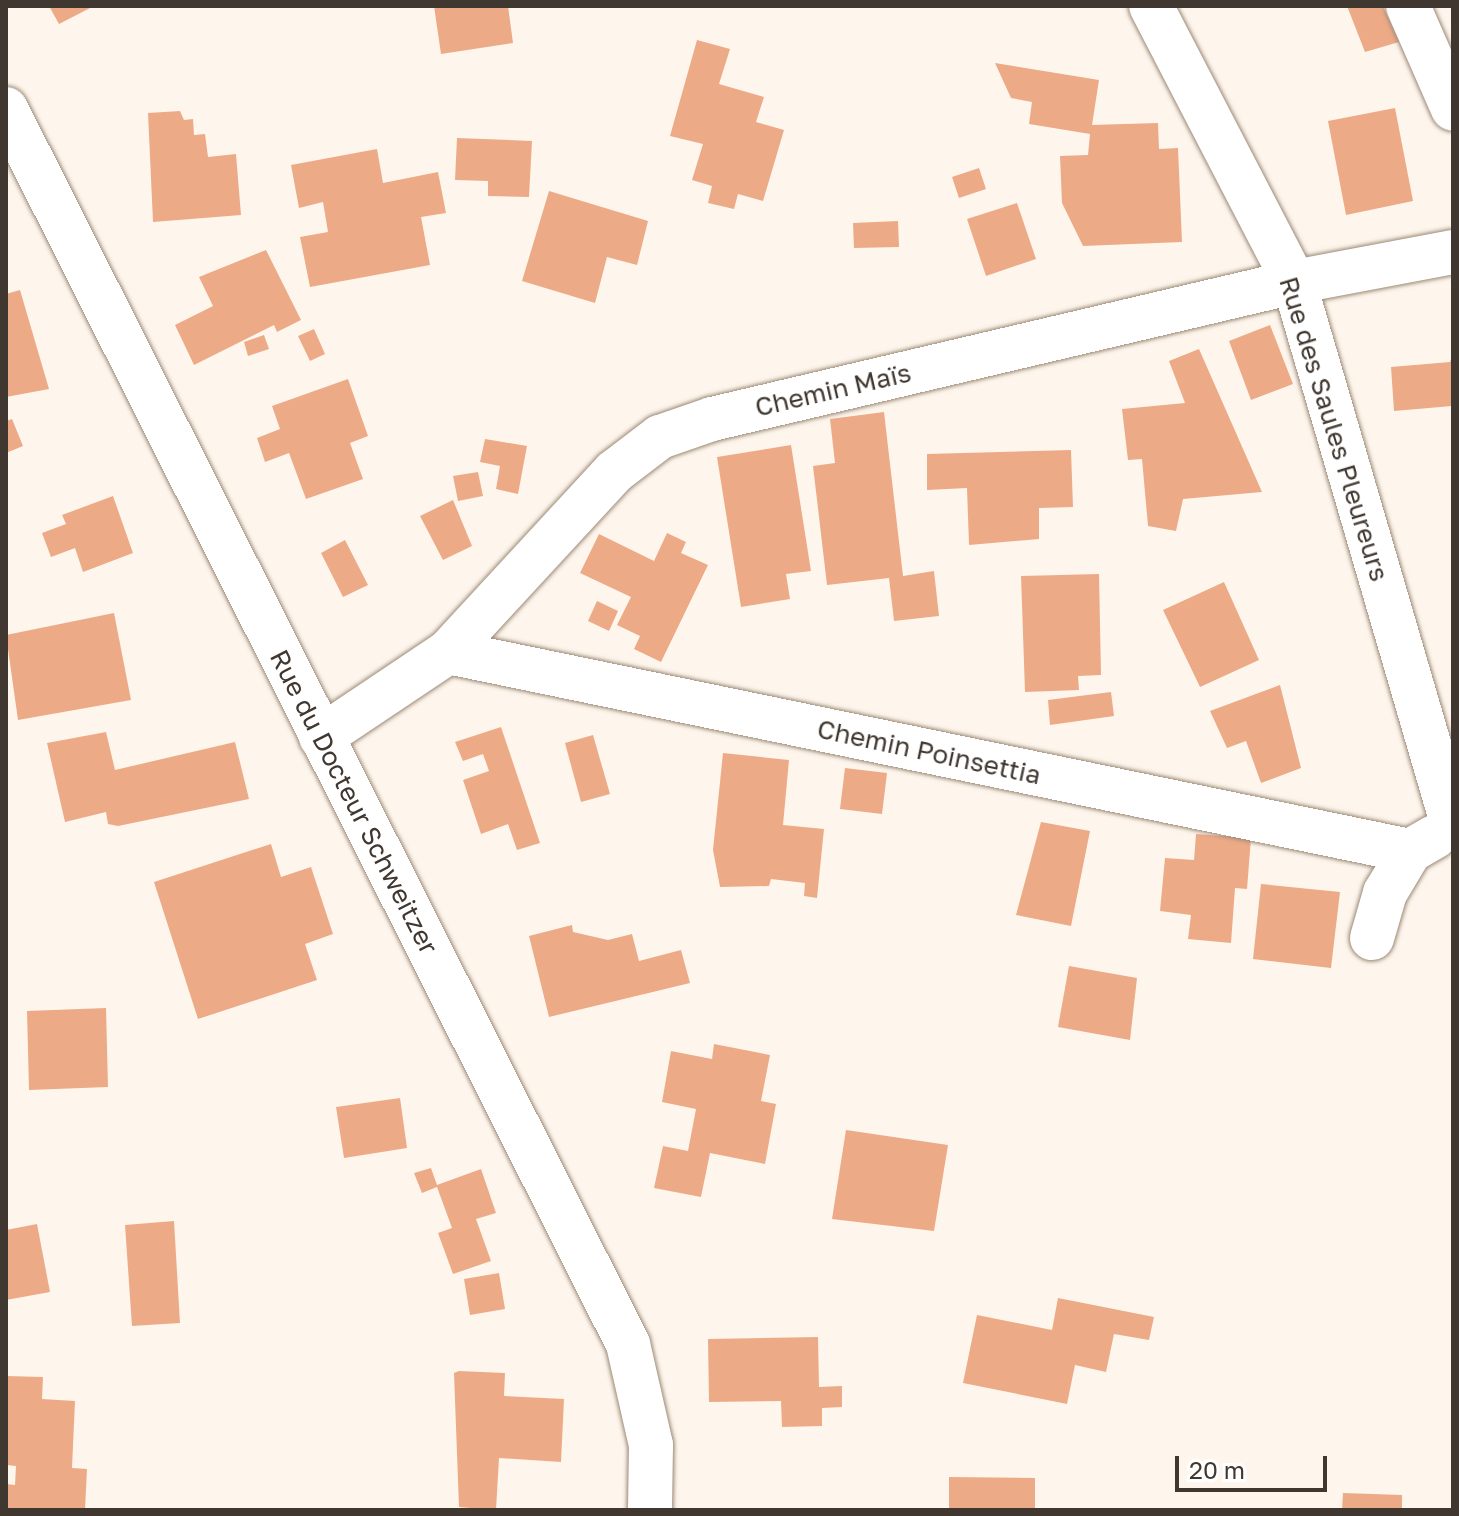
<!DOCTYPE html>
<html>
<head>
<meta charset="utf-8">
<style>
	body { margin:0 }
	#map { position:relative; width:1459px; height:1516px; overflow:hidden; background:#fef6ed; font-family:"Golos Text",sans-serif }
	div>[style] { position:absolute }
	.building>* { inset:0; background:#edaa87 }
	.roads { filter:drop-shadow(0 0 2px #9c8976) drop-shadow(0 0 2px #9c8976) }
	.minor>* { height:44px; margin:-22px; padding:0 22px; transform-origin:22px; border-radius:22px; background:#fff }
	.major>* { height:44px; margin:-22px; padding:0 22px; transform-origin:22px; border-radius:22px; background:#fff }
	span { translate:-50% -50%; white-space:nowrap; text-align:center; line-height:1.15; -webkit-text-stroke:6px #fff; paint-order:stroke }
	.street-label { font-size:26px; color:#403830 }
	.frame { position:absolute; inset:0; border:8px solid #403830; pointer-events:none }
	.scale { position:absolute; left:1175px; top:1456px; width:152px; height:36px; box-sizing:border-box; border:4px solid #403830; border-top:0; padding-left:10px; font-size:24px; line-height:28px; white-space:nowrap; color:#403830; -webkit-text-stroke:6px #fff; paint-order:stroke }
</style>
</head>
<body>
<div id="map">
	<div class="building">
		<div style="clip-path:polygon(49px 6px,94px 6px,59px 24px)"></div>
		<div style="clip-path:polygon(434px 6px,508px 6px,513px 43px,441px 54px)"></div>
		<div style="clip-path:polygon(1347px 6px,1383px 6px,1399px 42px,1365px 52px)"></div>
		<div style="clip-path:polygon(697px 40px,730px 49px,719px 84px,764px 97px,756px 122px,784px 130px,763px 201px,738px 194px,734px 209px,708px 203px,712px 186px,692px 180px,703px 144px,670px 136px)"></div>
		<div style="clip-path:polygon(995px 63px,1099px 80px,1092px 125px,1158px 123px,1159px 149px,1178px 148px,1182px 242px,1083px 246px,1062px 203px,1060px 156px,1088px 155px,1090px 134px,1029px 124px,1032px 102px,1011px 98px)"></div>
		<div style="clip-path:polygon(1395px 108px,1413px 201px,1346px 215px,1328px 121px)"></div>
		<div style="clip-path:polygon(180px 111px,184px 120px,193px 119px,194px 135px,205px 134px,208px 157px,236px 154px,241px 215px,153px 222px,148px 113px)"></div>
		<div style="clip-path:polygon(457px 138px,532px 141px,529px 197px,488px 196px,488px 181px,455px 180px)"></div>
		<div style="clip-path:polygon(377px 149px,383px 183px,438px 172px,446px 213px,421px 217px,430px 265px,310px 287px,300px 237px,328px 232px,323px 202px,299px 208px,291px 165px)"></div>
		<div style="clip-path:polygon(979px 168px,986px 189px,959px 198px,952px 177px)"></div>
		<div style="clip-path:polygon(549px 191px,648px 221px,637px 265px,607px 257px,595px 303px,522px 281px)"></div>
		<div style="clip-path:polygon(1017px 203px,1036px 259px,986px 276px,967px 219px)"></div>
		<div style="clip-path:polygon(898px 221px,899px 247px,854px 248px,853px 223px)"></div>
		<div style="clip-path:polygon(266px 250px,301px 320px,277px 332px,274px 325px,194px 365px,175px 325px,213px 306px,199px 277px)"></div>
		<div style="clip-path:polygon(20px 290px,49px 389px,6px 397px,6px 294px)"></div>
		<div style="clip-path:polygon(1270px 325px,1293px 384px,1251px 400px,1229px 341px)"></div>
		<div style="clip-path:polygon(314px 329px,325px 354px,310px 361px,298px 336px)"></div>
		<div style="clip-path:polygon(264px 335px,269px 349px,248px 356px,244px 342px)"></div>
		<div style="clip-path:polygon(1199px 349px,1262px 492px,1183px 499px,1176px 531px,1148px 526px,1142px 459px,1128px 460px,1122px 409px,1185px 403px,1169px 361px)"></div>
		<div style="clip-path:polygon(1453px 353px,1452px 406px,1394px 411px,1391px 367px,1450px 362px)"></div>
		<div style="clip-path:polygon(348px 379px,368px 436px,350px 443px,363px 479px,306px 499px,289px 453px,265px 462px,257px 438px,280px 429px,272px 406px)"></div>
		<div style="clip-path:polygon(884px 412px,903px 576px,934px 571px,939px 616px,894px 621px,889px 578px,827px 585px,813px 466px,835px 463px,830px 419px)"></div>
		<div style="clip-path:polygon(12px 419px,23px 446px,6px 453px,6px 421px)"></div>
		<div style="clip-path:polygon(485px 439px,527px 446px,518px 494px,496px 489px,500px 466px,480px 462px)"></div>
		<div style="clip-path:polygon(791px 445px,811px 571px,786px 574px,790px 599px,741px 607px,717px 457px)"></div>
		<div style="clip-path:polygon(1071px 450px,1073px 507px,1039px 508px,1039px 539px,969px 545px,967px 488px,927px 490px,927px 454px)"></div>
		<div style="clip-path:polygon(478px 472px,483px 496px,458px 501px,453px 476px)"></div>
		<div style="clip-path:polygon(113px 496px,133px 553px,83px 572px,75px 548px,51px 557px,42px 533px,66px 524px,62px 515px)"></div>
		<div style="clip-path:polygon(453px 500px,472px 546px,443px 560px,420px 516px)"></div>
		<div style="clip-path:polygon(667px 533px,686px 542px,681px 553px,708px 565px,661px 662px,634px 649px,640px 636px,617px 625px,631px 597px,580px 573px,599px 534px,654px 561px)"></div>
		<div style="clip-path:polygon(345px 540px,368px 585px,343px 597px,321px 553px)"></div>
		<div style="clip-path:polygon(1099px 574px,1101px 675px,1078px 676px,1079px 690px,1025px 692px,1021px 576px)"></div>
		<div style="clip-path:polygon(1224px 582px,1259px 660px,1200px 687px,1163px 610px)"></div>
		<div style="clip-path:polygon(597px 601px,618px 611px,609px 631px,588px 621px)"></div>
		<div style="clip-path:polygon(114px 613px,131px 700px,18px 720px,6px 635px)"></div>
		<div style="clip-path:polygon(1280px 685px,1301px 768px,1261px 783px,1246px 741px,1227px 748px,1210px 711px)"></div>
		<div style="clip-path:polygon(1111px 692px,1114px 716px,1050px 725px,1048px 700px)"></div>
		<div style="clip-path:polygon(501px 727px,540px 843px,517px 850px,508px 824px,481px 834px,463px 780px,489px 771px,483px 754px,463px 761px,455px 742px)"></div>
		<div style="clip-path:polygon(106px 732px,115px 770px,235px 742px,249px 799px,118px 826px,108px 824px,106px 812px,65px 822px,47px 743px)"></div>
		<div style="clip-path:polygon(593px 735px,610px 794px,581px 802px,565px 743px)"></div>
		<div style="clip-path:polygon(723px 753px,789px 760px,783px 825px,824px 829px,817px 898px,804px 896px,805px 883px,771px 879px,769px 886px,720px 887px,713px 850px)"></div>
		<div style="clip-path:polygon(845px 768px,887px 773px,882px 814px,840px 809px)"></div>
		<div style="clip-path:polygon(1041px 822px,1090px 831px,1071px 926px,1016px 915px)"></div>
		<div style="clip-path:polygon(1196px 834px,1251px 838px,1247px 889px,1235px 888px,1231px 943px,1188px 939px,1191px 915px,1160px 911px,1165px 858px,1194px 860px)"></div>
		<div style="clip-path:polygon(271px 844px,281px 877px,311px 867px,333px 934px,305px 944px,317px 980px,198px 1019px,154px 882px)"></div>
		<div style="clip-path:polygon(1261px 884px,1340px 892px,1331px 968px,1253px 959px)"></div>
		<div style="clip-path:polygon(572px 925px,573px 932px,608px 940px,632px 934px,639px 961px,681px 950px,690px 983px,549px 1017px,529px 936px)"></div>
		<div style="clip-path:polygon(1069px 966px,1137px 978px,1130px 1040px,1058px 1027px)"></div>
		<div style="clip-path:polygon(106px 1008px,108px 1087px,29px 1090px,27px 1011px)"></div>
		<div style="clip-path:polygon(714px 1044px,770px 1055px,761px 1101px,776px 1104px,765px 1164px,710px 1153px,701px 1197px,654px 1188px,663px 1146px,688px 1151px,696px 1109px,662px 1102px,671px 1051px,712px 1059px)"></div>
		<div style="clip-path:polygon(400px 1098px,407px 1148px,344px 1158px,336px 1107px)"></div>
		<div style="clip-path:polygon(846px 1130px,948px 1145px,934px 1231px,832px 1219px)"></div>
		<div style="clip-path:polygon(431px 1168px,437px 1185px,481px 1169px,496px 1213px,476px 1219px,491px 1261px,453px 1274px,438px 1233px,452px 1228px,437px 1187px,422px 1193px,414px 1173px)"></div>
		<div style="clip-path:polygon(174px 1221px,180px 1323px,132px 1326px,125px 1225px)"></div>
		<div style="clip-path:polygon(37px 1224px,50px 1292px,6px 1300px,6px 1230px)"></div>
		<div style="clip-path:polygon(499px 1273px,505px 1309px,470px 1315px,464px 1279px)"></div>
		<div style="clip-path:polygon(1058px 1298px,1154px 1317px,1149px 1340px,1114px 1334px,1106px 1372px,1075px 1365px,1067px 1404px,963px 1383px,977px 1315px,1052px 1330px)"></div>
		<div style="clip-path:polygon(818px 1337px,819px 1387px,842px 1386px,842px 1407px,822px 1408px,822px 1426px,782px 1427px,781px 1401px,709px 1402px,708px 1339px)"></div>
		<div style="clip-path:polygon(459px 1371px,505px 1373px,504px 1396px,564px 1399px,561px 1462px,499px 1458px,496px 1510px,459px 1507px,454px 1373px)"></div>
		<div style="clip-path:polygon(6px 1376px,43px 1377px,42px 1399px,75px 1401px,72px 1468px,87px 1469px,85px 1510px,6px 1510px,6px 1484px,15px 1485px,16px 1466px,6px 1465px)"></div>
		<div style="clip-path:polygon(949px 1477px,1035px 1478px,1035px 1510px,949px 1510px)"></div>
		<div style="clip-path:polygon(1343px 1493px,1402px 1495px,1402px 1510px,1342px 1510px)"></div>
	</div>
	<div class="roads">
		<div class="minor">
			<div style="left:1151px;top:6px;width:311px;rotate:62.6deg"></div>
			<div style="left:1294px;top:282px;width:567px;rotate:73.71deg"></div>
			<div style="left:1408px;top:6px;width:112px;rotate:66.4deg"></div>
			<div style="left:448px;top:652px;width:982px;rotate:11.69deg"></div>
			<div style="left:321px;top:737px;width:153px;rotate:-33.8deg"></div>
			<div style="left:448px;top:652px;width:245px;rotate:-47.3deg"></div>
			<div style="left:614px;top:472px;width:58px;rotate:-37.3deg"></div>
			<div style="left:660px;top:437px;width:55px;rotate:-19.1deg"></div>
			<div style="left:712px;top:419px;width:598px;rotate:-13.25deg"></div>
			<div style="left:1294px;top:282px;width:162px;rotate:-10.7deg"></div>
			<div style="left:1372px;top:938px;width:47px;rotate:-73.9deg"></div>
			<div style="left:1385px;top:893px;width:49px;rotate:-59.2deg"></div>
			<div style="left:1410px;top:851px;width:28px;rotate:-30deg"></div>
		</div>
		<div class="major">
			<div style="left:6px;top:109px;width:1383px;rotate:63.27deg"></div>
			<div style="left:628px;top:1344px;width:104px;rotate:77.2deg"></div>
			<div style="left:651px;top:1445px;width:65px;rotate:90.9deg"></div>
		</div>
	</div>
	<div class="street-label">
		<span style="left:833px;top:390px;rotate:-13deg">Chemin Maïs</span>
		<span style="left:1334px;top:429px;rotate:73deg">Rue des Saules Pleureurs</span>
		<span style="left:929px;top:752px;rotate:12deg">Chemin Poinsettia</span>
		<span style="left:354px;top:802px;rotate:63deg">Rue du Docteur Schweitzer</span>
	</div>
	<div class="frame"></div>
	<div class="scale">20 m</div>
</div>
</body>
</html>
